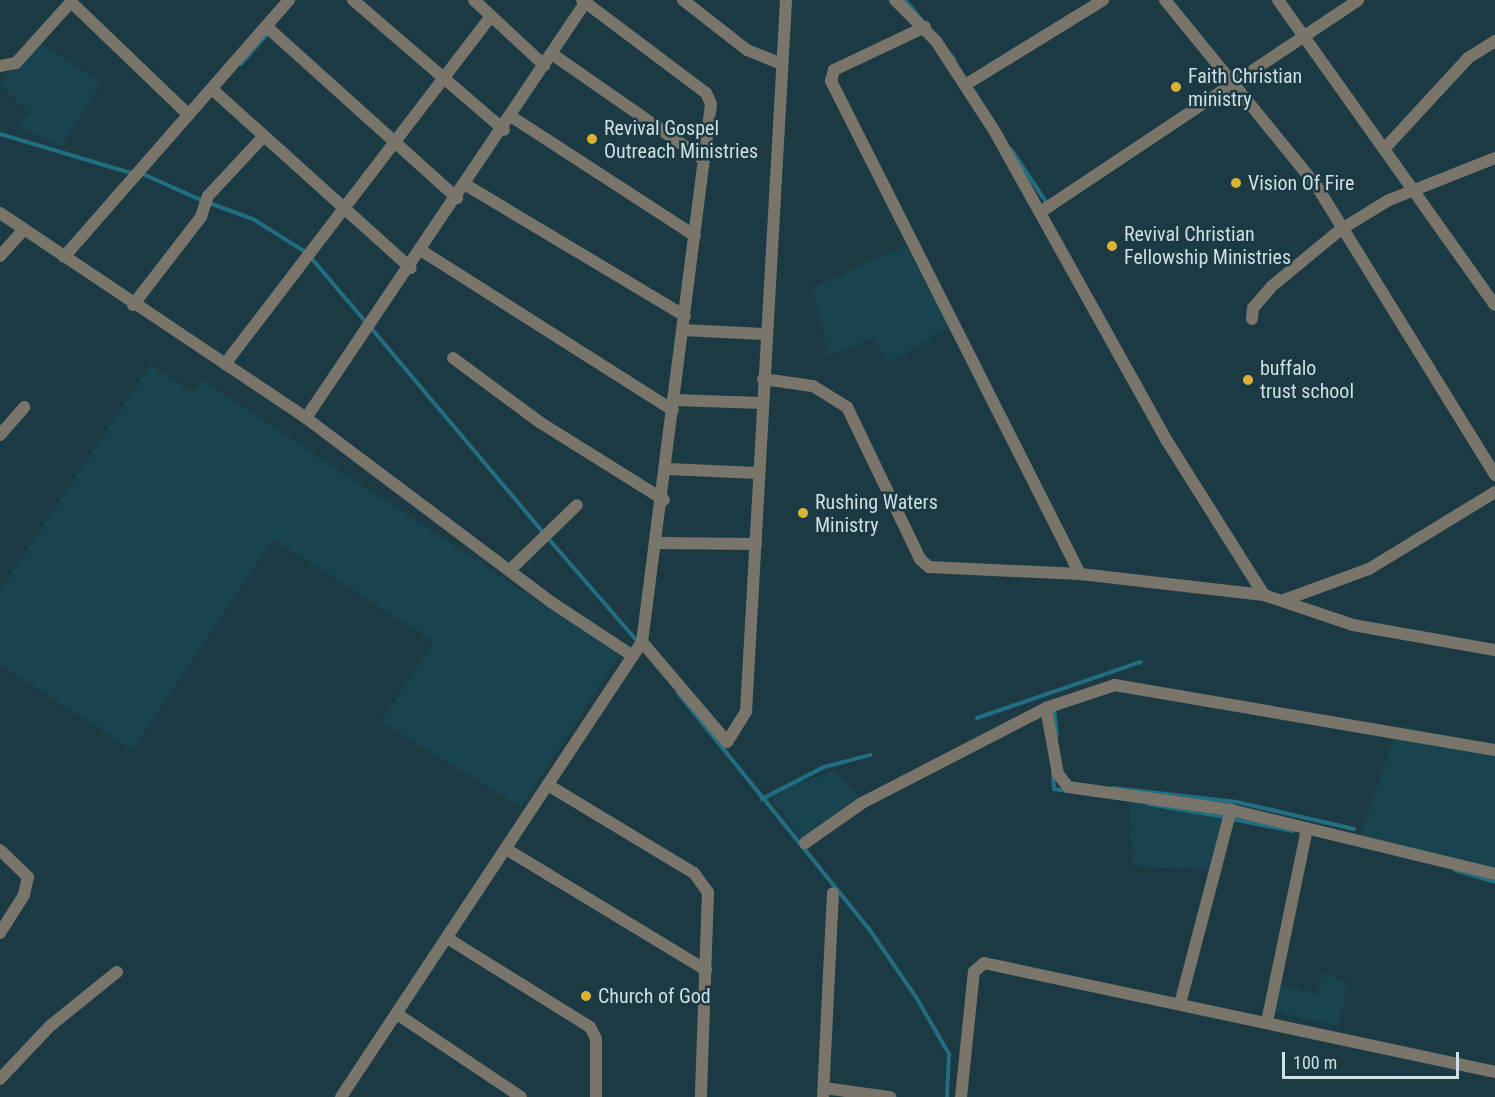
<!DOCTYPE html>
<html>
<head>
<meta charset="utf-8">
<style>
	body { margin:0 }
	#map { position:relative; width:1495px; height:1097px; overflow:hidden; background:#1b3a43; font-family:"Roboto Condensed",sans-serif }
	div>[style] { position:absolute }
	.built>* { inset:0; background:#19444f }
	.stream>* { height:4px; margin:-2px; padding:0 2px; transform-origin:2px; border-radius:2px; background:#236e81 }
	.street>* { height:12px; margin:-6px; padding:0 6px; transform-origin:6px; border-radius:6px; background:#7a756a }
	.dots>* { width:16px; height:16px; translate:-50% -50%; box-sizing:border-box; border:3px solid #1b3a43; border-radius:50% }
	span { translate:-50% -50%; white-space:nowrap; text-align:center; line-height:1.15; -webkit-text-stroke:5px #1b3a43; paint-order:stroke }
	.poi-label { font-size:20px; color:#cedfe5 }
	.left { translate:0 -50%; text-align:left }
	.scale { position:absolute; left:1282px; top:1052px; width:177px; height:27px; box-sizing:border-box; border:3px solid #cedfe5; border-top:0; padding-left:8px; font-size:18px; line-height:21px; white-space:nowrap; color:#cedfe5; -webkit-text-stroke:4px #1b3a43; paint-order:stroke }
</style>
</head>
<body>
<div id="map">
	<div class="built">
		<div style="clip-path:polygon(33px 38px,101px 84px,61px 147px,18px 126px,29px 112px,0 85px)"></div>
		<div style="clip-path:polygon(905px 245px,949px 327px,889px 363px,873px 338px,828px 356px,813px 288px)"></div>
		<div style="clip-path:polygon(150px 365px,192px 393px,202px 380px,620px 655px,521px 807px,381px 722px,434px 642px,273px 539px,132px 750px,0 664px,0 590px)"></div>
		<div style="clip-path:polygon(1398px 725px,1495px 750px,1495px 872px,1359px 840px)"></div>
		<div style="clip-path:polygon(834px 771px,860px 797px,803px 841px,772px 799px,789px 786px)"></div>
		<div style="clip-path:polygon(1129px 800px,1225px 820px,1209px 871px,1133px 865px)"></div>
		<div style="clip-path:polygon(1322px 973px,1347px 982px,1339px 1026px,1270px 1011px,1276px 984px,1317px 995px)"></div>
	</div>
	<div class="stream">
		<div style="left:905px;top:0;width:77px;rotate:50.3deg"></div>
		<div style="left:241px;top:64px;width:41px;rotate:-48.9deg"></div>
		<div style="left:0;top:134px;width:140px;rotate:16.6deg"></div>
		<div style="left:1011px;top:149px;width:67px;rotate:56.5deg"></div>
		<div style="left:143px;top:174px;width:66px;rotate:24.2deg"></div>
		<div style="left:212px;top:204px;width:44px;rotate:20.1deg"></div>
		<div style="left:253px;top:219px;width:64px;rotate:32.2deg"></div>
		<div style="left:313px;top:260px;width:80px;rotate:49.6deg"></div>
		<div style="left:371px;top:328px;width:265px;rotate:49.9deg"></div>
		<div style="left:547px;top:537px;width:138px;rotate:49.1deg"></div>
		<div style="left:678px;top:693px;width:300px;rotate:51deg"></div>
		<div style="left:867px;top:926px;width:86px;rotate:55.4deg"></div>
		<div style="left:916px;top:997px;width:66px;rotate:59.9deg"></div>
		<div style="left:949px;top:1054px;width:43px;rotate:92.7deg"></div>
		<div style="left:1054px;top:708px;width:28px;rotate:84deg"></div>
		<div style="left:977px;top:718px;width:173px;rotate:-18.9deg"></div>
		<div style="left:1053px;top:774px;width:15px;rotate:86deg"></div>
		<div style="left:1054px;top:789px;width:13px;rotate:9deg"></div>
		<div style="left:1113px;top:788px;width:125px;rotate:6.4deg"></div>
		<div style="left:1237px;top:802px;width:120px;rotate:13deg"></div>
		<div style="left:762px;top:799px;width:70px;rotate:-27.3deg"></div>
		<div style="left:824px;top:767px;width:48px;rotate:-14.6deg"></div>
		<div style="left:1149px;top:804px;width:77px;rotate:9.7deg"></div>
		<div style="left:1232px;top:819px;width:62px;rotate:11.1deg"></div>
		<div style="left:1455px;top:870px;width:42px;rotate:16.7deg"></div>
	</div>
	<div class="street">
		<div style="left:353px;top:0;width:199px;rotate:40.7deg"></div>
		<div style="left:474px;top:0;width:96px;rotate:42.9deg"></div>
		<div style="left:683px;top:0;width:81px;rotate:38deg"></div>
		<div style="left:747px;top:50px;width:37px;rotate:22deg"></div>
		<div style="left:895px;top:0;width:58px;rotate:45deg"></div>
		<div style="left:936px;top:41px;width:108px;rotate:57deg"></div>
		<div style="left:995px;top:132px;width:354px;rotate:60.9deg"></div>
		<div style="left:1167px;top:441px;width:182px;rotate:57.8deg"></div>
		<div style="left:1264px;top:595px;width:94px;rotate:18.6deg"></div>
		<div style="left:1353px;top:625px;width:144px;rotate:10deg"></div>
		<div style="left:1165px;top:0;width:239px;rotate:50.8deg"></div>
		<div style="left:1316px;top:185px;width:341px;rotate:58.3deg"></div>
		<div style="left:1278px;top:0;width:374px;rotate:54.6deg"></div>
		<div style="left:267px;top:27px;width:256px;rotate:42deg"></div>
		<div style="left:925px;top:27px;width:101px;rotate:154.7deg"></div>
		<div style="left:834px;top:70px;width:11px;rotate:105deg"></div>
		<div style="left:831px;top:81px;width:552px;rotate:63.2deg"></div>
		<div style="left:552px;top:54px;width:184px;rotate:34.8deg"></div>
		<div style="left:0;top:66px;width:16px;rotate:-11deg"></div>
		<div style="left:16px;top:63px;width:82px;rotate:-48deg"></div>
		<div style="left:71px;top:2px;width:163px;rotate:43.8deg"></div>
		<div style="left:965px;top:85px;width:162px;rotate:-31.6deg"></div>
		<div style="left:213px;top:90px;width:266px;rotate:42deg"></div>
		<div style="left:512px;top:117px;width:218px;rotate:33deg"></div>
		<div style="left:1386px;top:147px;width:121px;rotate:-47.3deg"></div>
		<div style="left:1468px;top:58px;width:32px;rotate:-32deg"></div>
		<div style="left:466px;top:185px;width:255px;rotate:30.9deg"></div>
		<div style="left:1042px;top:211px;width:380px;rotate:-33.7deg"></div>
		<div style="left:0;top:213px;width:368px;rotate:33.8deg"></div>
		<div style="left:306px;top:418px;width:306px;rotate:36.9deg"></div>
		<div style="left:551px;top:602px;width:98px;rotate:33.4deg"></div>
		<div style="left:422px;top:251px;width:297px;rotate:32.4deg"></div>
		<div style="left:0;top:256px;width:36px;rotate:-48deg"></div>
		<div style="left:64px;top:257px;width:342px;rotate:-48.8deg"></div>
		<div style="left:133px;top:305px;width:111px;rotate:-52.3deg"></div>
		<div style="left:201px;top:217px;width:22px;rotate:-72deg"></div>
		<div style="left:208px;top:196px;width:82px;rotate:-47deg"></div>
		<div style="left:1252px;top:319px;width:11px;rotate:-85deg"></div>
		<div style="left:1253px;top:308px;width:28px;rotate:-49deg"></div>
		<div style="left:1271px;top:287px;width:89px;rotate:-39.6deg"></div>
		<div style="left:1340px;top:230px;width:57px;rotate:-31.5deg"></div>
		<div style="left:1389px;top:200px;width:114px;rotate:-21.6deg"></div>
		<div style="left:683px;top:330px;width:83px;rotate:2.8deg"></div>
		<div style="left:453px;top:358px;width:109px;rotate:36.5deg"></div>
		<div style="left:541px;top:423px;width:145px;rotate:32deg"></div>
		<div style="left:225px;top:364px;width:438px;rotate:-52.6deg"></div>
		<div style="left:763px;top:379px;width:50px;rotate:8deg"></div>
		<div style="left:813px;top:386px;width:40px;rotate:32deg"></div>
		<div style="left:847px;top:407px;width:169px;rotate:64.3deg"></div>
		<div style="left:920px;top:559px;width:12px;rotate:42deg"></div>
		<div style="left:929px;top:567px;width:151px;rotate:2.7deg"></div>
		<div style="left:1080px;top:574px;width:185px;rotate:6.5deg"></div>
		<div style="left:675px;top:400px;width:87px;rotate:2deg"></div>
		<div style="left:306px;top:418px;width:504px;rotate:-56.09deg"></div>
		<div style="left:0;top:435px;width:37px;rotate:-49deg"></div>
		<div style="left:667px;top:469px;width:91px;rotate:2.5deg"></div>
		<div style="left:658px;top:543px;width:98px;rotate:0.6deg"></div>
		<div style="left:510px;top:570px;width:93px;rotate:-44.1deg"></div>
		<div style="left:1284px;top:600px;width:90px;rotate:-20deg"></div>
		<div style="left:1369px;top:569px;width:148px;rotate:-31.4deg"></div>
		<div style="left:642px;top:642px;width:131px;rotate:49.6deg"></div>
		<div style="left:727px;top:742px;width:36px;rotate:-58deg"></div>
		<div style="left:746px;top:712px;width:713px;rotate:-86.78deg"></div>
		<div style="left:1495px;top:750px;width:386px;rotate:-170.3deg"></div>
		<div style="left:1115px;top:685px;width:73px;rotate:161.6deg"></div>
		<div style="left:1046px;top:708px;width:67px;rotate:79.7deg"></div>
		<div style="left:1058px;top:774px;width:16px;rotate:52deg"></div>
		<div style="left:1068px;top:787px;width:165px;rotate:8deg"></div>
		<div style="left:1231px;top:810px;width:272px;rotate:13.6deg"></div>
		<div style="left:548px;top:785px;width:170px;rotate:31.1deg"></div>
		<div style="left:694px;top:873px;width:24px;rotate:54deg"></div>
		<div style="left:708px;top:892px;width:205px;rotate:92deg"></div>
		<div style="left:805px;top:843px;width:70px;rotate:-35.1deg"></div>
		<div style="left:862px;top:803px;width:207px;rotate:-27.3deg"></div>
		<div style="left:506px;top:849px;width:234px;rotate:31.2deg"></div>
		<div style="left:0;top:850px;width:39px;rotate:44deg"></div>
		<div style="left:28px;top:877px;width:18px;rotate:103deg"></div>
		<div style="left:24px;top:895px;width:45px;rotate:122.3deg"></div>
		<div style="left:447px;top:938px;width:168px;rotate:31.9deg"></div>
		<div style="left:590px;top:1027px;width:13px;rotate:63deg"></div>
		<div style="left:596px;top:1039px;width:58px;rotate:90deg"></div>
		<div style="left:1180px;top:1004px;width:201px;rotate:-75.3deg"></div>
		<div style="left:397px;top:1014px;width:149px;rotate:33.8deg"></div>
		<div style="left:1267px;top:1022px;width:198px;rotate:-78.3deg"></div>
		<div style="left:0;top:1079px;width:73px;rotate:-46.7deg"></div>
		<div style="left:50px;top:1026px;width:86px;rotate:-38.9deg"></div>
		<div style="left:824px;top:1088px;width:67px;rotate:7.8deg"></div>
		<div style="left:341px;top:1097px;width:546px;rotate:-56.51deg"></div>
		<div style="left:642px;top:642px;width:542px;rotate:-82.69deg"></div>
		<div style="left:711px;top:104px;width:12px;rotate:-114deg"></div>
		<div style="left:706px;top:93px;width:155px;rotate:-143.1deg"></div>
		<div style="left:823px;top:1097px;width:204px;rotate:-87.2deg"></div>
		<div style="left:961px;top:1097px;width:126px;rotate:-84.1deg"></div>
		<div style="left:974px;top:972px;width:13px;rotate:-42deg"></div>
		<div style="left:984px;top:963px;width:522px;rotate:12.04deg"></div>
	</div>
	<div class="dots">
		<div style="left:1176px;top:87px;background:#dcb233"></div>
		<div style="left:592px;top:139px;background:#dcb233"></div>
		<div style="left:1236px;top:183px;background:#dcb233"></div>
		<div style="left:1112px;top:246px;background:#dcb233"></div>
		<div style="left:1248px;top:380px;background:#dcb233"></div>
		<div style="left:803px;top:513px;background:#dcb233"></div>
		<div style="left:586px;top:996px;background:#dcb233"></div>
	</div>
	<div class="poi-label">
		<span class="left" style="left:1188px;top:88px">Faith Christian<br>ministry</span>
		<span class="left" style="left:604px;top:140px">Revival Gospel<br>Outreach Ministries</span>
		<span class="left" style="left:1248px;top:183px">Vision Of Fire</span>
		<span class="left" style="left:1124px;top:246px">Revival Christian<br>Fellowship Ministries</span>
		<span class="left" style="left:1260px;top:380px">buffalo<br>trust school</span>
		<span class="left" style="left:815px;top:514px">Rushing Waters<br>Ministry</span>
		<span class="left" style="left:598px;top:996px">Church of God</span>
	</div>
	<div class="scale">100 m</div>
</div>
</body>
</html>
